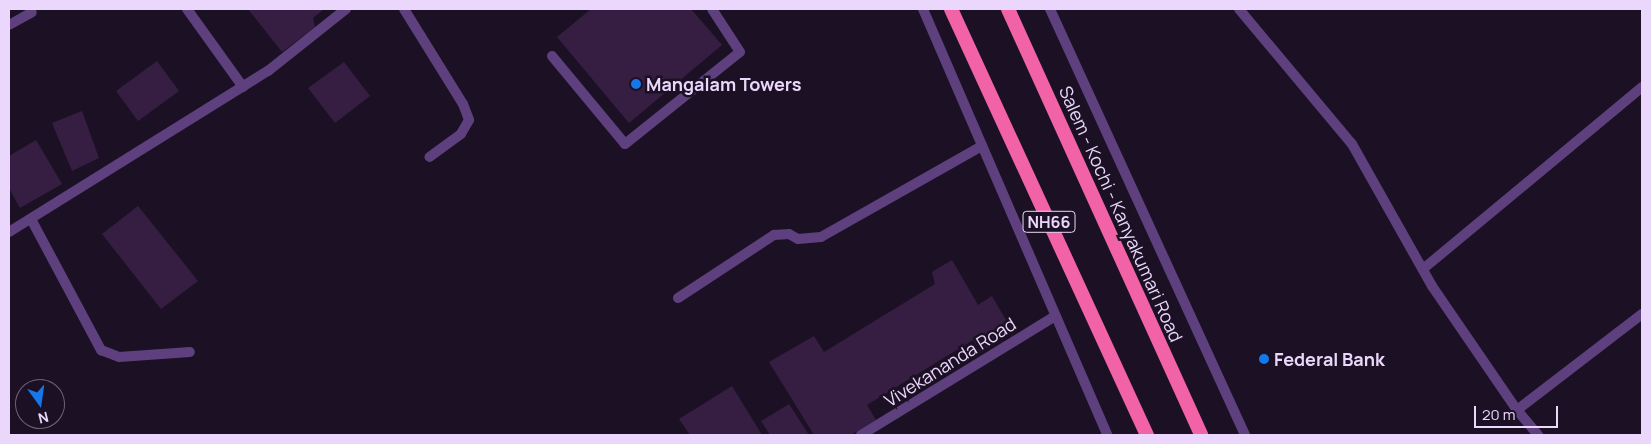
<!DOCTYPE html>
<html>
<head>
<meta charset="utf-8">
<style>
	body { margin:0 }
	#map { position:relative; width:1651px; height:444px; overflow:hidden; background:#1c1124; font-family:Manrope,sans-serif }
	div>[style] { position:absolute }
	.building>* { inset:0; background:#361e43 }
	.service>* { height:10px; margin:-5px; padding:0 5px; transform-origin:5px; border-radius:5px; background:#5e407f }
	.minor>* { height:10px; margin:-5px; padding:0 5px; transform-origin:5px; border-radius:5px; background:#5e407f }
	.tertiary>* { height:10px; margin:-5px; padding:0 5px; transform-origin:5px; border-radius:5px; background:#5e407f }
	.trunk>* { height:14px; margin:-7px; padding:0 7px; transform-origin:7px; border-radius:7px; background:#f262a6 }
	.dots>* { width:14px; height:14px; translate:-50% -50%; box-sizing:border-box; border:2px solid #1c1124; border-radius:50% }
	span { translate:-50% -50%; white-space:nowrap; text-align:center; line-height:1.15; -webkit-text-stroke:5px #1c1124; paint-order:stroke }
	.shield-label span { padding:1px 4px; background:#1c1124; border:1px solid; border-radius:4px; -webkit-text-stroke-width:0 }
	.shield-label { font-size:16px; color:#ebd7fc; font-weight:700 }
	.poi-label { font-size:18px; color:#ebd7fc; font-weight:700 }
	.left { translate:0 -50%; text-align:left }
	.street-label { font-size:18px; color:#ebd7fc }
	.frame { position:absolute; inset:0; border:10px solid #ebd7fc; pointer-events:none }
	.north { position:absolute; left:15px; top:379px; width:50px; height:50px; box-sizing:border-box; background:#1c1124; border:1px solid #6f607a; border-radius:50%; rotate:166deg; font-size:14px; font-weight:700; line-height:20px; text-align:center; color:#ebd7fc }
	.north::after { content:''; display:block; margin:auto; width:18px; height:22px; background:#1478eb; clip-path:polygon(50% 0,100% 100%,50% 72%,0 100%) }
	.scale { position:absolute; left:1474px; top:406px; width:84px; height:22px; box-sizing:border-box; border:2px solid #ebd7fc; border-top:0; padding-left:6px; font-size:15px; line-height:18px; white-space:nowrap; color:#ebd7fc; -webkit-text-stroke:4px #1c1124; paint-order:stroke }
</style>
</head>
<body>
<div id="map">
	<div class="building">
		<div style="clip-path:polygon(248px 9px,324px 9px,313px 18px,315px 27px,282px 52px)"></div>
		<div style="clip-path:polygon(591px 9px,691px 9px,722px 45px,629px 123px,557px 37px)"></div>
		<div style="clip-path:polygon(157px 61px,179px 91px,138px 121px,116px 91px)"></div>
		<div style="clip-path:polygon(344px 62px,370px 96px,335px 123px,308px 88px)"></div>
		<div style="clip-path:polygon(82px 111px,99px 158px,72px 171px,52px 123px)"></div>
		<div style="clip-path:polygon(36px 140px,62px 184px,20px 208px,9px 188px,9px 156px)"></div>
		<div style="clip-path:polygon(138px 206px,198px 281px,161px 309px,102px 234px)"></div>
		<div style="clip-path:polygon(952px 260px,978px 305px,992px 296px,1013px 332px,980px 352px,973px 340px,867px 405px,876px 420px,851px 435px,814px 435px,769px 362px,814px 336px,824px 352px,935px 284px,932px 272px)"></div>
		<div style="clip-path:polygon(732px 386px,762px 435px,690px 435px,679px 419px)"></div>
		<div style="clip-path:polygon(789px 404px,809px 435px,770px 435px,761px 421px)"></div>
	</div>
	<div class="service">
		<div style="left:404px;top:9px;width:112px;rotate:58.2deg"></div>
		<div style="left:463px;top:104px;width:17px;rotate:69deg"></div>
		<div style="left:469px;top:120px;width:16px;rotate:120deg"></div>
		<div style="left:461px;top:134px;width:39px;rotate:144deg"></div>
		<div style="left:552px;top:56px;width:114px;rotate:50.3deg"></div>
		<div style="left:625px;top:144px;width:147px;rotate:-38.7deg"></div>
		<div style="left:740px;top:52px;width:51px;rotate:-123.1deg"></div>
	</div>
	<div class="minor">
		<div style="left:187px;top:9px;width:96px;rotate:54.3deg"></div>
		<div style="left:9px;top:25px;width:26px;rotate:-29deg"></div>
		<div style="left:31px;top:219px;width:149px;rotate:61.9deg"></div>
		<div style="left:101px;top:350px;width:19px;rotate:21deg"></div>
		<div style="left:119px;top:357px;width:71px;rotate:-4deg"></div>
		<div style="left:9px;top:232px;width:305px;rotate:-31.9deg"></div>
		<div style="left:268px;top:71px;width:100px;rotate:-38.5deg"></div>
		<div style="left:1423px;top:269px;width:285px;rotate:-39.7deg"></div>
		<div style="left:678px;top:298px;width:115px;rotate:-33.3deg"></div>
		<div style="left:774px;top:235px;width:15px;rotate:-4deg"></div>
		<div style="left:789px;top:234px;width:10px;rotate:29deg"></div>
		<div style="left:798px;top:239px;width:23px;rotate:-5deg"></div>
		<div style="left:821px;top:237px;width:185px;rotate:-29.5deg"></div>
		<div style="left:1517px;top:410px;width:158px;rotate:-37.5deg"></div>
		<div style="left:861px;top:435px;width:228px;rotate:-31.5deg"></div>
	</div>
	<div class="tertiary">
		<div style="left:923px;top:9px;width:464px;rotate:66.6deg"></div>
		<div style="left:1050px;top:9px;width:469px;rotate:65.4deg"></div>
		<div style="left:1239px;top:9px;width:176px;rotate:50.1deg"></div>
		<div style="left:1352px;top:144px;width:163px;rotate:60.6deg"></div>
		<div style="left:1432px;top:286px;width:150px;rotate:55.6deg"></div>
		<div style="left:1517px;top:410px;width:33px;rotate:50deg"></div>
	</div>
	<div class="trunk">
		<div style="left:951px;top:9px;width:469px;rotate:65.3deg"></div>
		<div style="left:1008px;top:9px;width:468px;rotate:65.6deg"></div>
	</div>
	<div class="dots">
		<div style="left:636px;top:84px;background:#1478eb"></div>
		<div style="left:1264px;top:359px;background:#1478eb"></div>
	</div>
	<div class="shield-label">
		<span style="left:1049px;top:222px">NH66</span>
	</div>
	<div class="poi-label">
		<span class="left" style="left:646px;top:84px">Mangalam Towers</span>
		<span class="left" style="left:1274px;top:359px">Federal Bank</span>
	</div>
	<div class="street-label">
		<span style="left:1121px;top:214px;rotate:66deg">Salem - Kochi - Kanyakumari Road</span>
		<span style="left:950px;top:362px;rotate:-32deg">Vivekananda Road</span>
	</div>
	<div class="frame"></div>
	<div class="north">N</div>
	<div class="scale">20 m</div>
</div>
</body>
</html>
